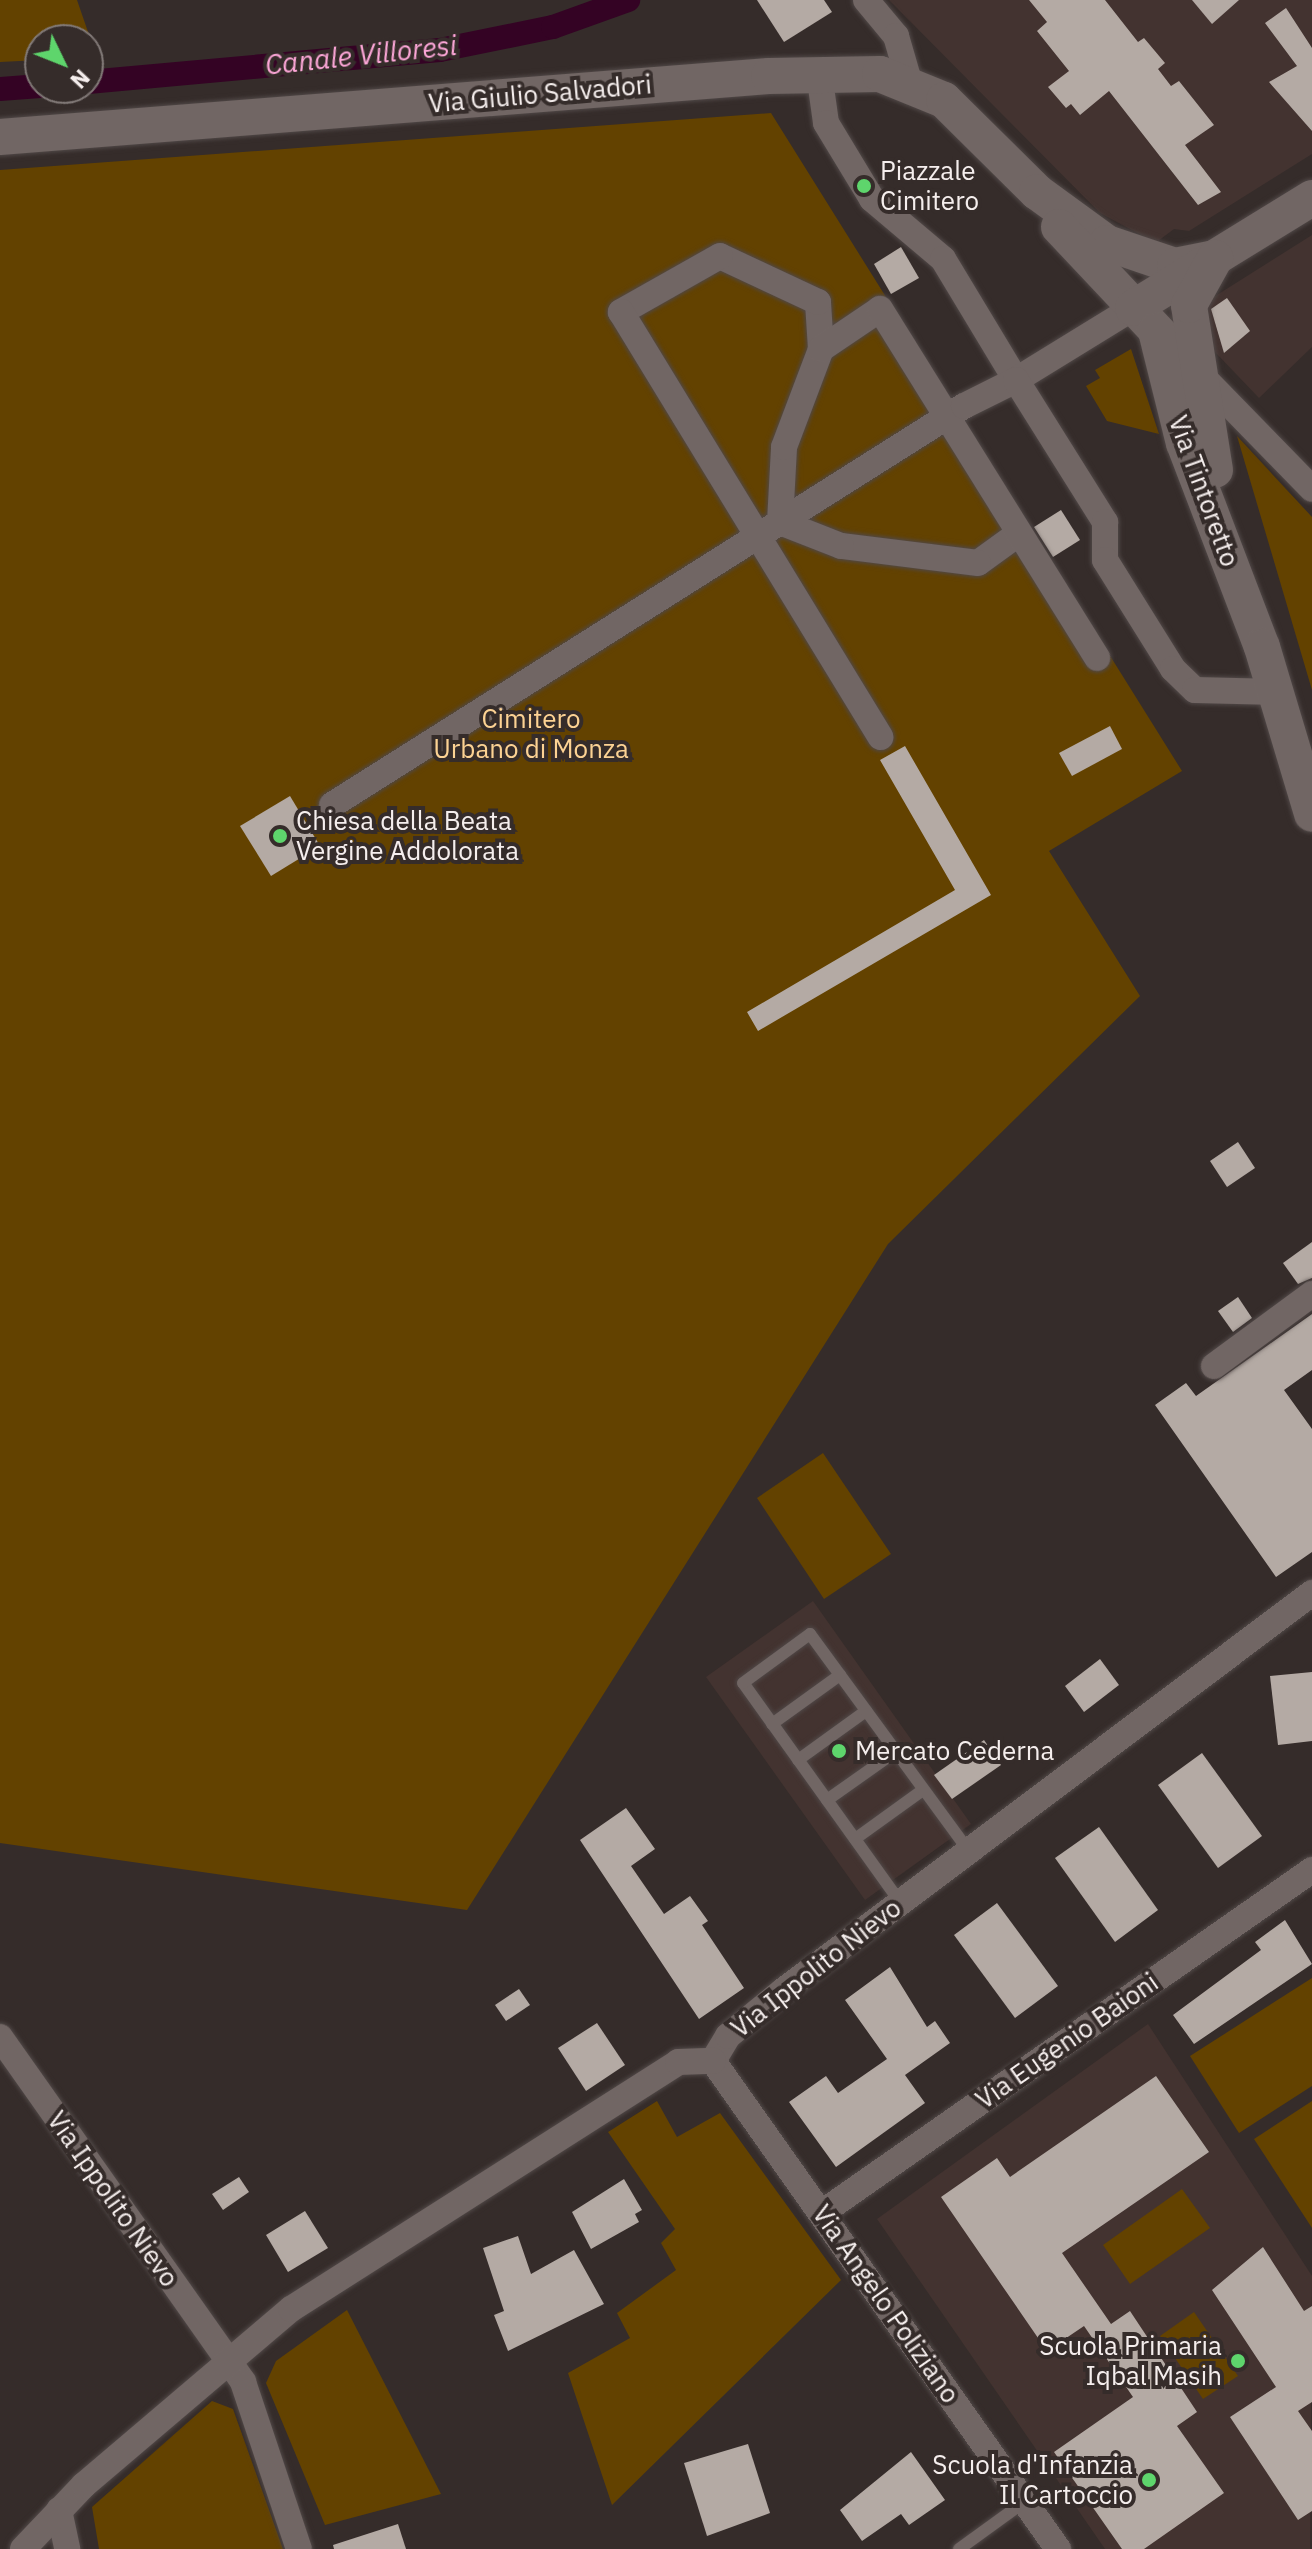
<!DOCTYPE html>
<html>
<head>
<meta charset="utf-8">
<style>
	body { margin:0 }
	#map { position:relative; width:1312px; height:2549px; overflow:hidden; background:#352c2a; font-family:"IBM Plex Sans",sans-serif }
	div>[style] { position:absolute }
	.built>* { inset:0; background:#433330 }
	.green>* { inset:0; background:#634200 }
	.canal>* { height:24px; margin:-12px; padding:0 12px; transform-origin:12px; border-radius:12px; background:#340324 }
	.building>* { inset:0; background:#b4aaa4 }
	.roads { filter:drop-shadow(0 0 2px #504847) drop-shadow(0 0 2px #504847) }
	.lane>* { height:12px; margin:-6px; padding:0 6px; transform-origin:6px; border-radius:6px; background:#716664 }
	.street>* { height:26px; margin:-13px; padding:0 13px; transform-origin:13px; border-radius:13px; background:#716664 }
	.secondary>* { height:36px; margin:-18px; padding:0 18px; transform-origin:18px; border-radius:18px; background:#716664 }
	.dots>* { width:22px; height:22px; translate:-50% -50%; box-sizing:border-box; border:4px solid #352c2a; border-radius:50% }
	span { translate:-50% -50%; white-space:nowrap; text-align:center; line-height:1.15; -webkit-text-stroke:8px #352c2a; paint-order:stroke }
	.street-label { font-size:26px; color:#f5eeed }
	.poi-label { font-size:26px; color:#f5eeed }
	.left { translate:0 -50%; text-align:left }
	.right { translate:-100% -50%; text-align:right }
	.park-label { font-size:26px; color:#fcd293 }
	.water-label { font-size:28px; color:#fda7d8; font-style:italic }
	.north { position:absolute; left:24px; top:24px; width:80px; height:80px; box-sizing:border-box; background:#352c2a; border:2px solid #827a78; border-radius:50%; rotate:133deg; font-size:22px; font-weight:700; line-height:32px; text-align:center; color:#f5eeed }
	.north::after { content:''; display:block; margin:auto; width:28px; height:36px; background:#5ed56c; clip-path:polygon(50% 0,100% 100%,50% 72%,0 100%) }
</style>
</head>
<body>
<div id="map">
	<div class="built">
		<div style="clip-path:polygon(889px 0,1312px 0,1312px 154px,1189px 231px,1174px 229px,1158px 241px,1145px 237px,1100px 213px)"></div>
		<div style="clip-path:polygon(1312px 235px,1312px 347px,1259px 398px,1215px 352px,1205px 313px,1209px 300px)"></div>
		<div style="clip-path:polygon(813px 1601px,971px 1824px,865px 1900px,706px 1677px)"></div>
		<div style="clip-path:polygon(1148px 2024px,1312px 2276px,1310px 2549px,1105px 2549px,877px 2219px)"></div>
	</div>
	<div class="green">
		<div style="clip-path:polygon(0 0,77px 0,97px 58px,88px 58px,88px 40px,40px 40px,40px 60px,0 62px)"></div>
		<div style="clip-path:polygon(771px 113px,1182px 771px,1049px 851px,1140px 996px,888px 1244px,467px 1910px,0 1843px,0 170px)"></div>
		<div style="clip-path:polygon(1131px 349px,1159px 434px,1107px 421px,1086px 386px,1100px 378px,1095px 370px)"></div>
		<div style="clip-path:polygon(1237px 436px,1312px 517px,1312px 690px)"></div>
		<div style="clip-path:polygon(823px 1453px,891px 1554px,824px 1599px,757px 1498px)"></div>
		<div style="clip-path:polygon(1312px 1978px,1312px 2086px,1239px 2133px,1190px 2056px)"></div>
		<div style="clip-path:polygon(657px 2101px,677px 2137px,720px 2113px,841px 2280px,612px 2505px,568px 2373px,630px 2338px,617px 2313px,676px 2270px,661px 2243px,675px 2229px,608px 2132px)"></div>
		<div style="clip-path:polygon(1312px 2101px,1312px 2228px,1254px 2139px)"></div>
		<div style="clip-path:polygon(1182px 2189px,1210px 2228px,1130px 2284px,1103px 2245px)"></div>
		<div style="clip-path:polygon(347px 2310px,441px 2494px,325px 2525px,266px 2383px,276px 2361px)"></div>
		<div style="clip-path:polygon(1194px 2312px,1238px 2376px,1203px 2399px,1160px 2336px)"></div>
		<div style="clip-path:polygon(212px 2401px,233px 2409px,283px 2549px,99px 2549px,92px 2507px)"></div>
	</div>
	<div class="canal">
		<div style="left:88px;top:82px;width:353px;rotate:-5.2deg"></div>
		<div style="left:440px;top:50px;width:115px;rotate:-11.5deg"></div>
		<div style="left:553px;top:27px;width:80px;rotate:-19.8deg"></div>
		<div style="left:0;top:89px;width:40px;rotate:-4.3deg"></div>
	</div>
	<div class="building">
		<div style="clip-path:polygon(757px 0,824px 0,832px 12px,784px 42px)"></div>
		<div style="clip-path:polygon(1029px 0,1105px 0,1138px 42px,1144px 38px,1165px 63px,1158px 69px,1171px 86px,1179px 81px,1214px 125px,1185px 145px,1221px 192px,1198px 205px,1109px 91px,1080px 115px,1071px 104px,1066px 108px,1048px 87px,1069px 71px,1037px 31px,1047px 22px)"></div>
		<div style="clip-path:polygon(1192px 0,1239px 0,1212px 24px)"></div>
		<div style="clip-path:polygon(1286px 8px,1312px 48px,1312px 131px,1269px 82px,1297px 66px,1265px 23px)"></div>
		<div style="clip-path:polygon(901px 247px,919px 278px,891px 294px,874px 264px)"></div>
		<div style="clip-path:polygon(1227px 298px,1250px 331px,1224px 353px,1211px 309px)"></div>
		<div style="clip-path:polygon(1061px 510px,1080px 540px,1053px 557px,1034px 527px)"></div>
		<div style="clip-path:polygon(1110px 726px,1122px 749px,1072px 776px,1059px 753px)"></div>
		<div style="clip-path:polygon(905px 746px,991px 895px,758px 1031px,747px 1012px,955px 890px,880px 760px)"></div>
		<div style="clip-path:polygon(290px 796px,320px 846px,271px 876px,240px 826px)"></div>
		<div style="clip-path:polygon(1238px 1142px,1255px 1168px,1227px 1187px,1210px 1161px)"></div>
		<div style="clip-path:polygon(1312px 1242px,1312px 1278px,1298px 1284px,1283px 1263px)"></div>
		<div style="clip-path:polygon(1238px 1297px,1252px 1318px,1233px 1332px,1218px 1311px)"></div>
		<div style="clip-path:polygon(1312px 1314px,1312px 1370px,1284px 1390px,1312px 1429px,1312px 1552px,1276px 1577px,1155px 1405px,1186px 1383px,1196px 1396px)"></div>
		<div style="clip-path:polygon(1100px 1659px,1119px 1685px,1084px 1712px,1065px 1686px)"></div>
		<div style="clip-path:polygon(1312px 1672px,1312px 1741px,1278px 1745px,1270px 1676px)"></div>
		<div style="clip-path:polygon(984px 1740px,1001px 1765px,952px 1799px,934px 1775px)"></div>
		<div style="clip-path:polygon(1202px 1753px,1262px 1836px,1218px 1868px,1158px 1785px)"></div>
		<div style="clip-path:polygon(626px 1808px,655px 1849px,631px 1866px,664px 1914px,690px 1896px,708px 1921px,702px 1925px,744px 1988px,699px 2019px,580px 1840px)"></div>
		<div style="clip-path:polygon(1099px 1827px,1158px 1910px,1115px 1942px,1055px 1858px)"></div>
		<div style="clip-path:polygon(997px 1903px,1058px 1986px,1015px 2018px,954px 1935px)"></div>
		<div style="clip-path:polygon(1285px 1920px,1312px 1964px,1194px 2044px,1173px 2015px,1261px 1950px,1255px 1942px)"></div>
		<div style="clip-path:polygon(890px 1967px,927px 2027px,935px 2021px,950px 2043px,905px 2075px,925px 2103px,836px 2167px,789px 2102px,826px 2076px,838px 2093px,887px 2059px,845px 2000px)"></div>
		<div style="clip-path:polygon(519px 1989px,530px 2005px,506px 2021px,495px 2005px)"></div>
		<div style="clip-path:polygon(597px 2023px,625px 2065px,586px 2091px,558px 2048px)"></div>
		<div style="clip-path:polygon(1156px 2076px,1209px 2152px,1062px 2253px,1111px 2324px,1130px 2311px,1197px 2412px,1177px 2426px,1224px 2493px,1144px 2549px,1122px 2549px,1054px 2452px,1133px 2397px,1084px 2326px,1047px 2351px,941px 2197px,997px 2158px,1010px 2177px)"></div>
		<div style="clip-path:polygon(239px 2177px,249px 2192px,223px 2210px,212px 2194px)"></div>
		<div style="clip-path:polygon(624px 2179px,642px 2210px,635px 2214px,639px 2222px,591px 2249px,572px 2212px)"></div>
		<div style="clip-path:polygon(305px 2211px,328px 2248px,288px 2272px,266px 2235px)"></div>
		<div style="clip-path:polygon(518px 2236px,531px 2274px,574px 2250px,604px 2304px,508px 2351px,494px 2315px,504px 2311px,483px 2248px)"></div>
		<div style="clip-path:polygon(1263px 2247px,1304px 2311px,1312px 2306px,1312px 2402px,1298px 2411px,1312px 2431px,1312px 2511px,1298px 2520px,1230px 2417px,1276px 2387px,1212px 2290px)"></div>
		<div style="clip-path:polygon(748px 2444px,770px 2513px,707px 2536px,684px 2463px)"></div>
		<div style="clip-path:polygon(911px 2452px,945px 2500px,909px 2525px,901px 2514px,862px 2541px,840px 2510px)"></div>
		<div style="clip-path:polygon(398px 2524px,406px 2549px,334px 2549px,333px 2545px)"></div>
	</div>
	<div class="roads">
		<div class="lane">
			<div style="left:772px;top:1724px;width:84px;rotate:-35.8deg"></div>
			<div style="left:798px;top:1760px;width:84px;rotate:-35.8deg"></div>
			<div style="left:827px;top:1800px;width:83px;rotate:-35.2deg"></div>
			<div style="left:855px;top:1839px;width:84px;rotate:-35.8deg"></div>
			<div style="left:900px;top:1902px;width:269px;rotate:-125.6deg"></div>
			<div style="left:743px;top:1683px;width:83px;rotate:-36.2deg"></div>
			<div style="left:810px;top:1634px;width:268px;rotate:53.8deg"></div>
			<div style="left:959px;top:2549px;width:80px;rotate:-35.9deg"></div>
		</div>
		<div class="street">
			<div style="left:866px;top:0;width:47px;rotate:50.2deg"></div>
			<div style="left:896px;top:36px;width:47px;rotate:73.9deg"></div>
			<div style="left:819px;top:73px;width:50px;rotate:82deg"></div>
			<div style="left:826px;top:123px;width:89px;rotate:58.8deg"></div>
			<div style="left:872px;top:199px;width:93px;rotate:40.2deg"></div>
			<div style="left:943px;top:259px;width:141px;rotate:58.9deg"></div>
			<div style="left:1016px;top:380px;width:137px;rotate:-31.6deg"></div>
			<div style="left:821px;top:349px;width:47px;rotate:-93.7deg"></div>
			<div style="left:818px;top:302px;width:108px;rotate:-154.9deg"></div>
			<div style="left:720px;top:256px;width:114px;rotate:150.5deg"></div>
			<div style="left:621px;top:312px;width:498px;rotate:58.6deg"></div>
			<div style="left:1198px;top:372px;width:163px;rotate:45.7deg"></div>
			<div style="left:1018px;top:534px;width:49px;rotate:144.1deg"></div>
			<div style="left:978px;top:563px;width:138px;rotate:-172.9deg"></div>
			<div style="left:841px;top:546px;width:66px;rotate:-158.5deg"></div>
			<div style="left:780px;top:522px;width:75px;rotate:-86.9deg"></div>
			<div style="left:784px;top:447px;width:105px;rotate:-69.3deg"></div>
			<div style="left:821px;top:349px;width:71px;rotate:-34.1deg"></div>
			<div style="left:880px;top:309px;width:411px;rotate:58.1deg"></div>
			<div style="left:332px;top:805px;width:747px;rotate:-32.27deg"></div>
			<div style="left:964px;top:406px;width:58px;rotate:-26.6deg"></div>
			<div style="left:1016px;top:380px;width:168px;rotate:57.9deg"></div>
			<div style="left:1105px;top:522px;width:38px;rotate:90deg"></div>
			<div style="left:1105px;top:560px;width:128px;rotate:58deg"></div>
			<div style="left:1173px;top:669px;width:30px;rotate:44deg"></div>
			<div style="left:1195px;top:690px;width:83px;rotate:1.4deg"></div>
			<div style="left:1214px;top:1366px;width:122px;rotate:-36.3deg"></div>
			<div style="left:0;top:2037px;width:422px;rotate:54.8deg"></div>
			<div style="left:243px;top:2382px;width:176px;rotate:71.5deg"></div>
			<div style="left:713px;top:2061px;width:29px;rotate:-59deg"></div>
			<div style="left:728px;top:2036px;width:72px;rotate:-39.4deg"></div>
			<div style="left:784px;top:1990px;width:661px;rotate:-36.94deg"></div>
			<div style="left:713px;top:2061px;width:598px;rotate:54.74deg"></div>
			<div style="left:823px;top:2212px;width:597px;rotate:-34.97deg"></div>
			<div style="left:59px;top:2510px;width:40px;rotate:78deg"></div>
			<div style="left:23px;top:2549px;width:88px;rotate:-46.4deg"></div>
			<div style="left:84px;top:2485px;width:272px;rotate:-40.4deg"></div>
			<div style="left:291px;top:2309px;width:459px;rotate:-32.5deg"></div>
			<div style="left:678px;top:2062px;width:35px;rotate:-2deg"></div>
		</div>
		<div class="secondary">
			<div style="left:0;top:137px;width:771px;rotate:-4.54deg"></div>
			<div style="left:769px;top:76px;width:111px;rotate:-1deg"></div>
			<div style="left:880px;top:74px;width:69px;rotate:22.1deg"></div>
			<div style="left:944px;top:100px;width:131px;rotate:44.7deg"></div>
			<div style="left:1037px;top:192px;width:87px;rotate:36.1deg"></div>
			<div style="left:1107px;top:243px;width:72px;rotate:18.7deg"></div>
			<div style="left:1175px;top:266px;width:41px;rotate:-11.3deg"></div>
			<div style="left:1059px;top:227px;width:165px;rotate:46.7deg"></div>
			<div style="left:1133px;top:308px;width:210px;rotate:-31.6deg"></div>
			<div style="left:1156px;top:331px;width:115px;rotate:76deg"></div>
			<div style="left:1184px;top:443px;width:218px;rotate:69.1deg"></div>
			<div style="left:1262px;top:647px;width:174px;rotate:73.3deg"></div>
			<div style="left:1215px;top:470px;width:167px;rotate:-99deg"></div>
			<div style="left:1189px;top:305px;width:54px;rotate:-61deg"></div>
		</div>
	</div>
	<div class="dots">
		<div style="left:864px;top:186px;background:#5ed56c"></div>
		<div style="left:280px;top:836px;background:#5ed56c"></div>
		<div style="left:839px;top:1751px;background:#5ed56c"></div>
		<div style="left:1238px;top:2361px;background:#5ed56c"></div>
		<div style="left:1149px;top:2480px;background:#5ed56c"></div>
	</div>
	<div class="street-label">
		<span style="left:540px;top:94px;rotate:-5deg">Via Giulio Salvadori</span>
		<span style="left:1204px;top:491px;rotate:70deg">Via Tintoretto</span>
		<span style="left:816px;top:1968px;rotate:-38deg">Via Ippolito Nievo</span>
		<span style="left:1067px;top:2041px;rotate:-35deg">Via Eugenio Baioni</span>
		<span style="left:113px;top:2199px;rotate:55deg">Via Ippolito Nievo</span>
		<span style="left:886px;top:2304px;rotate:55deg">Via Angelo Poliziano</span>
	</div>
	<div class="poi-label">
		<span class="left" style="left:880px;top:186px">Piazzale<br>Cimitero</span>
		<span class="left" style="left:296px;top:836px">Chiesa della Beata<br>Vergine Addolorata</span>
		<span class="left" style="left:855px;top:1751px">Mercato Cederna</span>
		<span class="right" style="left:1222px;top:2361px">Scuola Primaria<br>Iqbal Masih</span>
		<span class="right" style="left:1133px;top:2480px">Scuola d'Infanzia<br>Il Cartoccio</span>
	</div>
	<div class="park-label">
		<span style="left:531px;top:734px">Cimitero<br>Urbano di Monza</span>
	</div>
	<div class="water-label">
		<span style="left:361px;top:55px;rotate:-6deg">Canale Villoresi</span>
	</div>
	<div class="north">N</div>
</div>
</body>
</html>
